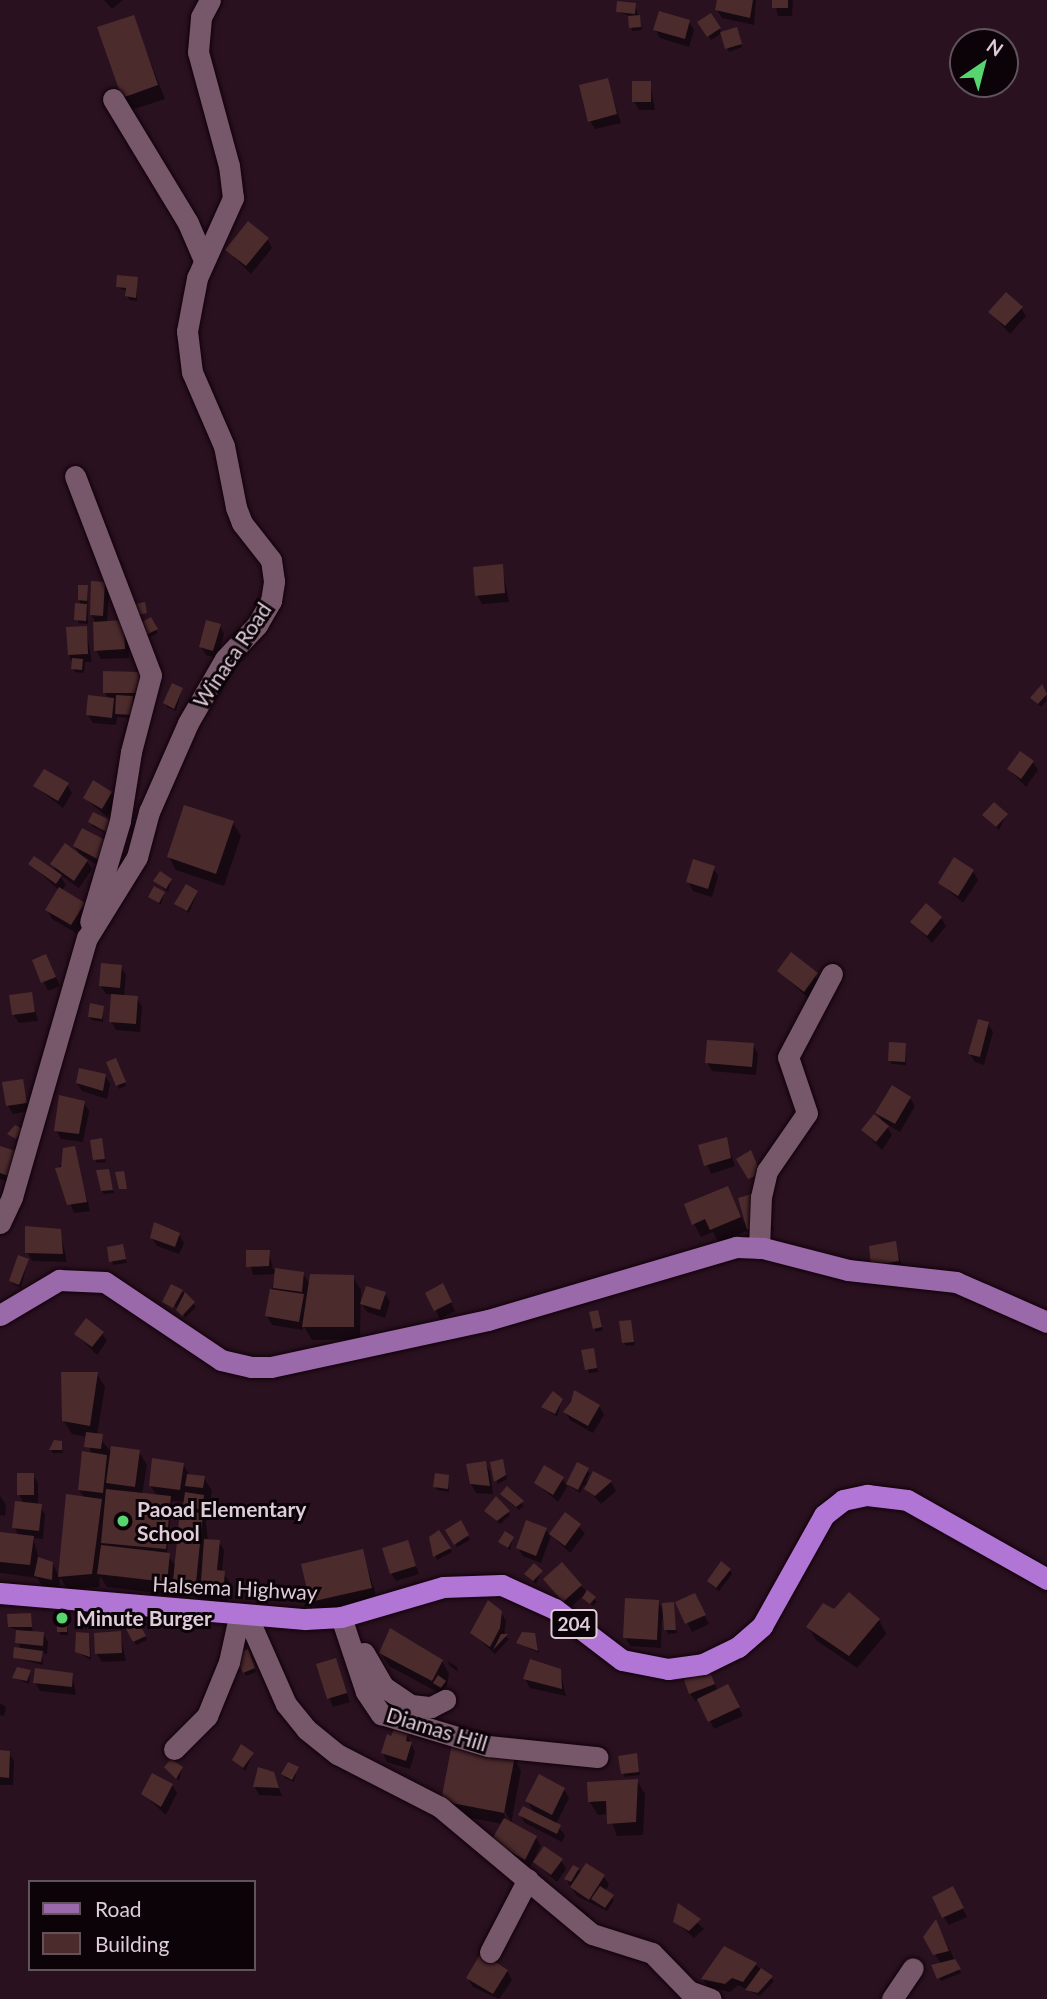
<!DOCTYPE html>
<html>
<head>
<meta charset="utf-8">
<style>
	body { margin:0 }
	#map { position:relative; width:1047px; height:1999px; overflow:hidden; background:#2a1120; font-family:Lato,sans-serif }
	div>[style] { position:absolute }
	.shadow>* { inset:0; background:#0007 }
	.building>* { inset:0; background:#4c2b2d }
	.roads { filter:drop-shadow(0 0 2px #11000a) drop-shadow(0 0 2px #11000a) }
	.minor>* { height:21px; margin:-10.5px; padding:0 10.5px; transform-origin:10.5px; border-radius:10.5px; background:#77586a }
	.major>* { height:21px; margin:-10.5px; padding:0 10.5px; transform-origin:10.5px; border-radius:10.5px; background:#9a69aa }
	.highway>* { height:21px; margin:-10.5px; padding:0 10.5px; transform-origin:10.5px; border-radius:10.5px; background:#b175d5 }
	.dots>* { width:19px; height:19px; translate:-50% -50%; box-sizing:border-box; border:4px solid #0c0308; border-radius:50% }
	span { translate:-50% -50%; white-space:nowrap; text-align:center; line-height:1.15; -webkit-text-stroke:6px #0c0308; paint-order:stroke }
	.shield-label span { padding:2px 5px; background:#0c0308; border:2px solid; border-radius:5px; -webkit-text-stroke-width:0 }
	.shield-label { font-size:19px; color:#deccd6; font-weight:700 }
	.street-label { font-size:21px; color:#deccd6 }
	.poi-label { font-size:21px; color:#deccd6; font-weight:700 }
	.left { translate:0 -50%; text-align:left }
	.legend { position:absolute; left:28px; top:1880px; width:228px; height:91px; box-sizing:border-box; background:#0c0308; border:2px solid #60535a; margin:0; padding:9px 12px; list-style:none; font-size:21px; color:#deccd6 }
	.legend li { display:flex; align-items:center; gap:14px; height:35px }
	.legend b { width:35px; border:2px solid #60535a }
	.north { position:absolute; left:949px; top:28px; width:70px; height:70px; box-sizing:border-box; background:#0c0308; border:2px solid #60535a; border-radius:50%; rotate:35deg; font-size:19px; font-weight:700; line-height:28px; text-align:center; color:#deccd6 }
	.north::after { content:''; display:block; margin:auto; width:24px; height:32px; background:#57d570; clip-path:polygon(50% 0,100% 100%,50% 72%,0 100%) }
</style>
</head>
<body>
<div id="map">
	<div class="shadow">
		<div style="clip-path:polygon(104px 0,123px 0,112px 9px)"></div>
		<div style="clip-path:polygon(719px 0,756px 0,754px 25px,722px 18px,717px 10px)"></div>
		<div style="clip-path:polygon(774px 0,793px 0,792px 16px,778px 16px)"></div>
		<div style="clip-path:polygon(635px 4px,642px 30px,632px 31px,630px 16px,618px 12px)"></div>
		<div style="clip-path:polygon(711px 15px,722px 33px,738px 32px,742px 47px,729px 52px,722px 33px,711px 40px,700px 23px)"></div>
		<div style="clip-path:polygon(133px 17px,165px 99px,131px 110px,124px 97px)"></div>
		<div style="clip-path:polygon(689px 22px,694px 30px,689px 47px,660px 38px,655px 29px)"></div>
		<div style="clip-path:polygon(607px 80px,621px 123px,595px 129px,590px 121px)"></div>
		<div style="clip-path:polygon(650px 83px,655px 110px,639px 110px,634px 101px)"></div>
		<div style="clip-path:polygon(267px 239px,272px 248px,251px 274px,227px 250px)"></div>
		<div style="clip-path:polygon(137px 279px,137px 301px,129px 300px,127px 291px,117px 287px)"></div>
		<div style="clip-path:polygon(1021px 308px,1026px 316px,1010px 334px,990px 312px)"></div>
		<div style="clip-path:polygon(502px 566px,509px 602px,482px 604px,477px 595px)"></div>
		<div style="clip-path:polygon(104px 584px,109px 592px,107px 623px,128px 630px,129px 658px,101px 659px,96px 650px,96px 623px,89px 611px,91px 614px)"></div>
		<div style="clip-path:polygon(87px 587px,88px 624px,78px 623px,80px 600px)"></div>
		<div style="clip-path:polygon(150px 620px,158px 633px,150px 637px,142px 624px)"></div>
		<div style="clip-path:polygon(220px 626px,224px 634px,218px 658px,206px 655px,201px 647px)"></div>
		<div style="clip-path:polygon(86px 628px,92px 662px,85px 662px,84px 673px,75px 672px,69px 654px)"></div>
		<div style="clip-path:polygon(138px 674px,143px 682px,133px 718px,117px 717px,116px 725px,93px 723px,88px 715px,108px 699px,105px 692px)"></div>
		<div style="clip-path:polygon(1042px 687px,1047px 700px,1041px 707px,1032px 698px)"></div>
		<div style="clip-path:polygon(182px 690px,176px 711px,167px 707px,165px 703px)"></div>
		<div style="clip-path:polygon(1033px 762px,1038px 770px,1026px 787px,1009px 769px)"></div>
		<div style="clip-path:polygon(67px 785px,72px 793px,63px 808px,35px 786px)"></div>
		<div style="clip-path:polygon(111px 793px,116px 802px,107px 817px,85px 798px)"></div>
		<div style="clip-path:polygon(94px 814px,111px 836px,92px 826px)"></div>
		<div style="clip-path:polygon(1006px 815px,999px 830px,984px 816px)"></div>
		<div style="clip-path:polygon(233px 823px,241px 836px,224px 886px,176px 870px,169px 857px)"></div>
		<div style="clip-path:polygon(83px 830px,106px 869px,85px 858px,92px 869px,79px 888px,59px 874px,66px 885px,61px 891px,83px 904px,88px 912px,76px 933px,52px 919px,47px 910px,59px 890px,30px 864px,58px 875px,52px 864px,80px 856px,75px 846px)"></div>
		<div style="clip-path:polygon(713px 868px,718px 876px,712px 897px,693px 891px,688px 882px)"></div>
		<div style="clip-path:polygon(973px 871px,978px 880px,963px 903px,940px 883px)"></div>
		<div style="clip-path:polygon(171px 880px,168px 892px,155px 881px)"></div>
		<div style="clip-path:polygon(164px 893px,161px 905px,150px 897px)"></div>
		<div style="clip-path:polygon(197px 893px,189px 913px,179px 907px,176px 904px)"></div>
		<div style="clip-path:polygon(941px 918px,946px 926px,932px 943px,912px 922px)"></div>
		<div style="clip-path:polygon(792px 955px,822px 983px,809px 999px,779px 971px)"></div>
		<div style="clip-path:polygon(46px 956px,60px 986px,48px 991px,34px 961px)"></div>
		<div style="clip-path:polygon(121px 967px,126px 975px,124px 997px,137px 998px,142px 1007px,140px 1032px,116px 1030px,111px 1021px,113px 995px,106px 994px,101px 986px)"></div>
		<div style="clip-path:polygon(31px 994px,38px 1021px,19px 1023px,14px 1015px)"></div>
		<div style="clip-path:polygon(103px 1007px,103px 1022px,92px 1020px,89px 1017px)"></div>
		<div style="clip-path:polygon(988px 1024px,993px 1032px,984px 1065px,975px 1062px,970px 1054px)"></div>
		<div style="clip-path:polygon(753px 1045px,758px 1054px,756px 1075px,712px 1071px,707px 1062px)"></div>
		<div style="clip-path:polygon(905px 1045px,906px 1065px,892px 1064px,890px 1061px)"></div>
		<div style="clip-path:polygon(117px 1064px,126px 1086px,119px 1089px,117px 1085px)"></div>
		<div style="clip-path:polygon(105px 1076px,110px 1084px,107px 1099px,82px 1091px,77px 1083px)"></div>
		<div style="clip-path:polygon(22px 1081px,30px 1111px,13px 1114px,8px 1106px)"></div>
		<div style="clip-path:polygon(910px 1098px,915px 1106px,900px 1132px,885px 1123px,892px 1135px,882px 1150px,863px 1131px,884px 1124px,877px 1113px)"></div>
		<div style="clip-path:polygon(84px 1103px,89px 1111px,83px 1142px,61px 1139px,56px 1130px)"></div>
		<div style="clip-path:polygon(726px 1139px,735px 1166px,711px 1174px,700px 1146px)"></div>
		<div style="clip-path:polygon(101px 1140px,106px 1162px,97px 1163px,95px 1160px)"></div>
		<div style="clip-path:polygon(0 1148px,16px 1185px,0 1179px)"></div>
		<div style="clip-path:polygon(74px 1148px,90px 1211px,74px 1213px,57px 1169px)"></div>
		<div style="clip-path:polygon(108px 1171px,114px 1193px,104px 1194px,102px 1191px)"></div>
		<div style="clip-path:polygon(728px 1188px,744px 1223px,762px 1202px,774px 1230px,753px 1238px,749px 1230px,719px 1243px,713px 1232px,701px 1237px,694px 1224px)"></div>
		<div style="clip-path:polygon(60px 1230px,67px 1262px,32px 1261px,27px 1252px)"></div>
		<div style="clip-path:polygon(179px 1235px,184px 1243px,179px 1254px,157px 1246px,152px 1238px)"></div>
		<div style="clip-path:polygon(895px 1243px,903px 1270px,878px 1273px)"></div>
		<div style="clip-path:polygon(122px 1246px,127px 1263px,113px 1265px,109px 1249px)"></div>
		<div style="clip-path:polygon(247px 1251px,269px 1252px,273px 1269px,303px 1273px,310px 1285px,353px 1277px,361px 1290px,360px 1339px,312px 1340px,303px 1325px,303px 1330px,272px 1325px,267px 1316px,275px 1274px,253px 1275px)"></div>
		<div style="clip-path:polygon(28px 1260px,21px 1288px,13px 1284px,11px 1281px)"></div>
		<div style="clip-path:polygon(182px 1291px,196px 1307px,185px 1318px,182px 1310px,164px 1301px)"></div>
		<div style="clip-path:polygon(427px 1293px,447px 1294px,455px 1311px,440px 1319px)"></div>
		<div style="clip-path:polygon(385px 1294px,390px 1302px,385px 1318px,367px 1312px,362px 1304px)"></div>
		<div style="clip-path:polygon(597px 1312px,603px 1330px,596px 1332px,594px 1328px)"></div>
		<div style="clip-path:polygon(630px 1322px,635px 1345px,626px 1346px,624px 1342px)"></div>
		<div style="clip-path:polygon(102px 1333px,107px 1341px,97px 1355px,76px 1334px)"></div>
		<div style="clip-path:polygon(593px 1350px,598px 1372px,589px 1373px,583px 1352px)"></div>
		<div style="clip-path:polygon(evenodd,97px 1374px,105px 1387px,97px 1435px,112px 1453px,139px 1452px,147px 1465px,142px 1495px,157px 1496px,150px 1485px,183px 1464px,190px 1476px,204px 1478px,212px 1491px,210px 1501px,205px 1500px,211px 1510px,206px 1522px,208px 1541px,219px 1542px,224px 1550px,222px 1572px,229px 1581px,228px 1595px,204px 1593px,204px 1597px,228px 1599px,227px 1605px,182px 1593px,175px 1582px,174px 1595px,107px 1587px,100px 1576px,99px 1587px,67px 1589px,60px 1577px,59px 1592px,44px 1589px,37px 1578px,0 1573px,0 1533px,19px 1536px,14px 1527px,24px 1504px,19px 1494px,33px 1475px,38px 1483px,38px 1505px,45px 1514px,43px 1539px,33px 1538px,39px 1559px,52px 1563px,59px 1576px,85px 1498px,79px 1490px,91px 1454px,87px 1437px,72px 1434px,64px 1421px,97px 1374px,172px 1501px,185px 1502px,189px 1514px,176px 1566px,167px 1554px,172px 1501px)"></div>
		<div style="clip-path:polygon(562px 1400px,557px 1417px,543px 1407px)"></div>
		<div style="clip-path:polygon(599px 1406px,604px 1415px,593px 1433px,570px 1420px,565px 1412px)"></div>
		<div style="clip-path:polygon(61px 1443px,63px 1453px,53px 1453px,51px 1450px)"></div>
		<div style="clip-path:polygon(503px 1461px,507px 1479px,498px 1484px,493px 1463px)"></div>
		<div style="clip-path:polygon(485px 1463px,490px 1472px,493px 1494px,476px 1493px,471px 1484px)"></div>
		<div style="clip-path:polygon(577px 1465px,590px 1473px,585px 1483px,594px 1474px,611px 1482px,616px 1491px,601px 1504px,584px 1485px,580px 1493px,568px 1485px,558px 1502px,536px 1483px,562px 1479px,567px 1486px)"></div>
		<div style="clip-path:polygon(448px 1477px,449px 1492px,437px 1490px,435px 1487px)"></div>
		<div style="clip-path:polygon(507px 1489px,524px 1506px,519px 1510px,504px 1498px)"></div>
		<div style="clip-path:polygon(0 1496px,6px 1505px,5px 1516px,0 1515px)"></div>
		<div style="clip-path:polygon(508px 1512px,510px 1515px,500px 1524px,489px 1514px)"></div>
		<div style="clip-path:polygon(566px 1515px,585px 1533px,570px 1553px,551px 1535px,541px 1563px,523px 1556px,518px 1548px,545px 1529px,550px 1536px)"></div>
		<div style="clip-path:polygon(460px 1523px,470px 1540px,457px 1547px,447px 1530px)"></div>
		<div style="clip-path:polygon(439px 1532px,452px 1552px,437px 1560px,431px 1537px)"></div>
		<div style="clip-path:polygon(513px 1538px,510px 1550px,500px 1543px)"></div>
		<div style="clip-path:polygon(407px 1542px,419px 1574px,396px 1581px,391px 1573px)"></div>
		<div style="clip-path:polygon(362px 1551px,378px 1601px,319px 1615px,312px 1602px)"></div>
		<div style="clip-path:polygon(730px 1570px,732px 1574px,719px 1591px,711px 1585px,709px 1581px)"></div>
		<div style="clip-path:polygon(541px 1572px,536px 1584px,528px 1577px)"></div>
		<div style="clip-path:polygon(545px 1579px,581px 1586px,597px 1602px,593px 1606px,583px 1596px,569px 1609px)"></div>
		<div style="clip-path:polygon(658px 1601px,664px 1613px,673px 1603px,677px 1633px,668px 1634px,662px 1617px,661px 1648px,630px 1646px,625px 1637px)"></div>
		<div style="clip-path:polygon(677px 1603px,699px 1604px,709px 1624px,692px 1632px)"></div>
		<div style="clip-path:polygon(834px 1611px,879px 1620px,886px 1634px,857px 1668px,816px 1640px,808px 1627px)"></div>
		<div style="clip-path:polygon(501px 1612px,506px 1621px,504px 1636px,509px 1639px,495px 1654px,472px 1633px)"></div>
		<div style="clip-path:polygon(30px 1615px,33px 1633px,43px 1634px,48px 1642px,47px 1654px,42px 1653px,43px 1665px,15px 1658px,20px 1650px,17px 1630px,9px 1627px)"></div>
		<div style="clip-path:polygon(66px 1617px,68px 1635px,61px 1635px,59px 1631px)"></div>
		<div style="clip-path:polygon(137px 1621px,147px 1640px,136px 1645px,126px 1626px)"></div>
		<div style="clip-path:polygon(120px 1633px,126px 1661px,102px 1662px,97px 1654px)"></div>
		<div style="clip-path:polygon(88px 1635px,90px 1639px,91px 1660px,77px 1652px)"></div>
		<div style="clip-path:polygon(534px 1635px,536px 1639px,539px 1653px,518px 1643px)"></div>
		<div style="clip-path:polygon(381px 1653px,442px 1661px,449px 1674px,447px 1686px,439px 1693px,389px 1666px)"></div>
		<div style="clip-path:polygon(249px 1655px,256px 1672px,246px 1676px,244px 1672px)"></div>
		<div style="clip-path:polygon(335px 1660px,350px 1702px,333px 1707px,318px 1666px)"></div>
		<div style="clip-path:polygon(448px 1661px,457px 1667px,458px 1672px,449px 1665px)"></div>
		<div style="clip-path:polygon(560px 1670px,566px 1696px,530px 1688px,525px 1679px)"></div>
		<div style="clip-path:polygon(30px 1671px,29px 1684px,14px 1677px)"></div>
		<div style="clip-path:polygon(72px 1674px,76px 1695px,40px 1691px,35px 1682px)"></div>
		<div style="clip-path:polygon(713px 1680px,718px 1691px,733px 1695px,743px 1716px,714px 1729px,699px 1700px,695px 1701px,690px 1693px)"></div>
		<div style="clip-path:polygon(0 1703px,6px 1707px,4px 1716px,0 1715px)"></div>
		<div style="clip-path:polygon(407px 1735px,415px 1752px,410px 1769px,387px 1762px,383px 1753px)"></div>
		<div style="clip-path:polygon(0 1752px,9px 1753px,14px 1761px,13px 1785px,0 1785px)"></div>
		<div style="clip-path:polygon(253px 1754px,245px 1771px,234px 1760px)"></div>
		<div style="clip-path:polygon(636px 1755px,640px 1775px,625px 1777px,623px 1773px)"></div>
		<div style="clip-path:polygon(evenodd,514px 1758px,521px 1771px,511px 1824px,536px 1838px,541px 1846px,530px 1867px,498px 1850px,502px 1824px,450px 1814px,443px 1801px,514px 1758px,501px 1805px,511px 1822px,507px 1822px,501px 1805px)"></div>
		<div style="clip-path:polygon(182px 1768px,179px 1781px,169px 1771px)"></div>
		<div style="clip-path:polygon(259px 1769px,273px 1773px,282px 1796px,259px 1795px,255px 1787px)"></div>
		<div style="clip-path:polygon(297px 1769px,294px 1782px,285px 1778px,283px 1774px)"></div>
		<div style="clip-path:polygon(637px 1781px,645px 1794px,643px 1835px,617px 1836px,609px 1814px,598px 1815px,590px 1802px)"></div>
		<div style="clip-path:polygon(172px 1785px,177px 1793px,166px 1815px,143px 1794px)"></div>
		<div style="clip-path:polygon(564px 1789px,569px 1798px,556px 1824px,565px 1835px,562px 1842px,525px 1823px,520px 1815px,535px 1814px,527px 1801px)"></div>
		<div style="clip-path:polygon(561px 1860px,566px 1869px,557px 1882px,535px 1862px)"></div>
		<div style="clip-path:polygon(578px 1870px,604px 1877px,609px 1885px,605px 1891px,614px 1900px,607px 1911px,577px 1896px,566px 1879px)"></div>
		<div style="clip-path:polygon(957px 1897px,967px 1917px,949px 1925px,944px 1917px)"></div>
		<div style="clip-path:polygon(575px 1904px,589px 1915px,584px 1924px,569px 1912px)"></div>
		<div style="clip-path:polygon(679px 1906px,704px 1929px,694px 1938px,675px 1921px)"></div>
		<div style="clip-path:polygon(940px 1930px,961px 1973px,941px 1981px,934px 1966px,941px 1964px,925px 1937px)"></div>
		<div style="clip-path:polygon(755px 1964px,774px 1981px,760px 1996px,738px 1985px,730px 1992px,708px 1987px,703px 1979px)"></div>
		<div style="clip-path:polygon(507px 1971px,512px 1980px,499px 1999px,473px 1987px,468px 1978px)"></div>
	</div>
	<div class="building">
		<div style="clip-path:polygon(717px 0,753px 0,750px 18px,715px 10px)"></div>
		<div style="clip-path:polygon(772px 0,788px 0,788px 8px,772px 8px)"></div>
		<div style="clip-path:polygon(617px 1px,636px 3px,635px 14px,616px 12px)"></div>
		<div style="clip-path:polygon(659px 11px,690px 20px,685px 39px,653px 30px)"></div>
		<div style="clip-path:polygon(711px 13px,721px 28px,707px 37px,697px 22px)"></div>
		<div style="clip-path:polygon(134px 15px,158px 85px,122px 98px,97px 27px)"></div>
		<div style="clip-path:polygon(640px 15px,641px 27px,629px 28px,628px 16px)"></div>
		<div style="clip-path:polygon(737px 27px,742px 44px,725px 49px,720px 32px)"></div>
		<div style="clip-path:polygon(608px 78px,617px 114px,588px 122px,579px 85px)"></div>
		<div style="clip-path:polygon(632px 81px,651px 81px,651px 102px,632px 102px)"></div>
		<div style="clip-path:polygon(248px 221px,269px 238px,246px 266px,225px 250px)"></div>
		<div style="clip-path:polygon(117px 275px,138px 277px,136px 298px,125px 296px,126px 288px,116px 287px)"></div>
		<div style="clip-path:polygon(1006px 292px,1023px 307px,1005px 326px,988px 312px)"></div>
		<div style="clip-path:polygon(503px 564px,505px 593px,475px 596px,473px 567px)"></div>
		<div style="clip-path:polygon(91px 581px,105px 582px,103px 616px,90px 615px)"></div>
		<div style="clip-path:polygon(78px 585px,88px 585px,87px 601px,78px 600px)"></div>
		<div style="clip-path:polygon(145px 602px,147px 613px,137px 615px,135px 604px)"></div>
		<div style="clip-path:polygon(75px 603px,87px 604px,86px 621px,74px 620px)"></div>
		<div style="clip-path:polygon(151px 617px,158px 629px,146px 635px,140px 623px)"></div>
		<div style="clip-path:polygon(124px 620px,125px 649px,94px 651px,93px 622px)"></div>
		<div style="clip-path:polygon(206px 620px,221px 624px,213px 651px,199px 647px)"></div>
		<div style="clip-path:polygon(87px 626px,88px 654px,68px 655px,66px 627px)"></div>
		<div style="clip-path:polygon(72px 658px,83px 659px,82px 670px,71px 669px)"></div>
		<div style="clip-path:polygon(103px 671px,140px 672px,139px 693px,103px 693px)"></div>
		<div style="clip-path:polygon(172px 683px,183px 688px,174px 709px,163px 703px)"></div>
		<div style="clip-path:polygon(1042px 684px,1047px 694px,1038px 704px,1030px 698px)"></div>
		<div style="clip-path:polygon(88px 695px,114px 698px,112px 718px,86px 715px)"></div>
		<div style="clip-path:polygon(116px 695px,133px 696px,132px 715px,115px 714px)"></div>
		<div style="clip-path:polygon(1020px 751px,1034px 761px,1021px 779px,1007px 769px)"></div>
		<div style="clip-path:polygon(44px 769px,69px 783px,58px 801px,33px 786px)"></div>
		<div style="clip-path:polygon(93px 780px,112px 792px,102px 809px,83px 798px)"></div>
		<div style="clip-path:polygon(994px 802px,1008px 814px,996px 827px,982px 815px)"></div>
		<div style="clip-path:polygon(184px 805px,234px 821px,216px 874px,167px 857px)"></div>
		<div style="clip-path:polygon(93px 812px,114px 822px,108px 833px,88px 822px)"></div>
		<div style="clip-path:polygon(82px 828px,111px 843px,101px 861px,73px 846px)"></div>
		<div style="clip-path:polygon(65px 843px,88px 860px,74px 881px,50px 864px)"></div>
		<div style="clip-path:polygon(34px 856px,62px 875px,56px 884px,28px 864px)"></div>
		<div style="clip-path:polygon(954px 857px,974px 870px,958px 896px,938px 883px)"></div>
		<div style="clip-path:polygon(693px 859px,715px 866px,708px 889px,686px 882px)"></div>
		<div style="clip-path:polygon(160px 871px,172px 879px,166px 889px,153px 881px)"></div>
		<div style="clip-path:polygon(186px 884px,198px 891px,187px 911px,174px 904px)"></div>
		<div style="clip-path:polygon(154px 886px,165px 892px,159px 903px,148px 897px)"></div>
		<div style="clip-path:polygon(59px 887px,85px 903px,71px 925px,45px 910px)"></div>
		<div style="clip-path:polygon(926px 903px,942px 917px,927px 936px,910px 922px)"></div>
		<div style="clip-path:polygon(791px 952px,818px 973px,804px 992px,777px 971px)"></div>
		<div style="clip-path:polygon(46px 954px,56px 977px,41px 983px,32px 960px)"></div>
		<div style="clip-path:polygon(101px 963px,122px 965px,120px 988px,99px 986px)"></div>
		<div style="clip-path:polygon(32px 992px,35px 1012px,12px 1015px,9px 995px)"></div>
		<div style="clip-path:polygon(111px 994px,138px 996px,136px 1024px,109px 1022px)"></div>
		<div style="clip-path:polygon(90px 1003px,104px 1006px,102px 1019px,88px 1017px)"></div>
		<div style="clip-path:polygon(978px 1019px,989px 1022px,980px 1057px,968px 1054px)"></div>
		<div style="clip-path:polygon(707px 1040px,754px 1043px,752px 1067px,705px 1063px)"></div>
		<div style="clip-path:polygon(889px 1042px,906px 1043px,905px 1062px,888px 1061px)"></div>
		<div style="clip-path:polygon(116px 1058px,126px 1082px,116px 1086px,106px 1062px)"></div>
		<div style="clip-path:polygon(79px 1068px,106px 1074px,103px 1091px,76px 1083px)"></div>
		<div style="clip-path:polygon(23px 1079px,27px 1103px,6px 1106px,2px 1082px)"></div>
		<div style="clip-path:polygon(892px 1085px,911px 1097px,895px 1124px,875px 1113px)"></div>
		<div style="clip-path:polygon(59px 1095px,85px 1101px,79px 1134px,54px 1131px)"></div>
		<div style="clip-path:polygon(874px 1114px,889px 1126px,876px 1142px,861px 1130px)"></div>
		<div style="clip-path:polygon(15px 1125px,23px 1129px,16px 1139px,7px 1134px)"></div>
		<div style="clip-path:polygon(727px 1137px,731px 1158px,704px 1166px,698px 1145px)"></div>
		<div style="clip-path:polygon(102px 1138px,105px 1159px,93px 1160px,90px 1140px)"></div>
		<div style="clip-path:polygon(0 1146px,19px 1152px,11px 1177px,0 1173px)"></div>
		<div style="clip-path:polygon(75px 1146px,87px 1202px,67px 1205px,55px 1168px,61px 1167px,63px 1148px)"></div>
		<div style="clip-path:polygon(751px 1150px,761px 1174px,748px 1179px,736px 1159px)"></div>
		<div style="clip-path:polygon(109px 1169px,113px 1190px,101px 1191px,96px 1170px)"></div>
		<div style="clip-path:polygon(124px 1171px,127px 1189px,119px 1189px,115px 1172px)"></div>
		<div style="clip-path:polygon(728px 1186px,741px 1217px,710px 1230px,705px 1219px,692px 1225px,684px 1204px)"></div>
		<div style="clip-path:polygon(758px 1192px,770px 1221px,747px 1230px,738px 1198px)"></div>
		<div style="clip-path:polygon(154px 1222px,180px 1233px,175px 1247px,150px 1238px)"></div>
		<div style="clip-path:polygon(25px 1226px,61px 1229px,63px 1254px,25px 1253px)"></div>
		<div style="clip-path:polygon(896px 1241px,899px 1261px,871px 1266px,869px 1246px)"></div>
		<div style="clip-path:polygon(123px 1244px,126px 1259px,109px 1262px,107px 1247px)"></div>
		<div style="clip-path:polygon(246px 1250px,270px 1250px,269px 1266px,246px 1267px)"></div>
		<div style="clip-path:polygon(18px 1255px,29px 1259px,19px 1285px,9px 1281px)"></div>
		<div style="clip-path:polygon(275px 1268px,304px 1272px,302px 1292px,273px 1288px)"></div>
		<div style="clip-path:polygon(310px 1274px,354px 1275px,354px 1327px,302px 1327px)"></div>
		<div style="clip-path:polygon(443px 1283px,452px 1302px,434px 1311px,425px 1293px)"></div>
		<div style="clip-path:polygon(171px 1284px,183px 1290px,173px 1308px,162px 1302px)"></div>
		<div style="clip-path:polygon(366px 1286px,386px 1292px,380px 1310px,360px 1304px)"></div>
		<div style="clip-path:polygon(270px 1289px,304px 1294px,299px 1322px,265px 1316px)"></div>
		<div style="clip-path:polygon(185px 1292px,195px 1302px,182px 1316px,176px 1310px)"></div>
		<div style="clip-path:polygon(598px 1310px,602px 1327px,593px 1329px,589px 1312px)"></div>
		<div style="clip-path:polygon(86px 1318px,104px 1332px,92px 1347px,74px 1334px)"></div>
		<div style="clip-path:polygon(631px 1320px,634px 1342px,622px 1343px,619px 1321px)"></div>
		<div style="clip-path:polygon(594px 1348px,597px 1368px,585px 1370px,581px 1350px)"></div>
		<div style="clip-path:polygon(61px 1372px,98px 1372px,90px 1426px,62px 1421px)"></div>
		<div style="clip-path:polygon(574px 1390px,600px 1405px,588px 1426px,563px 1412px,571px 1402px)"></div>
		<div style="clip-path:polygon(553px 1391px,563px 1399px,555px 1414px,541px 1407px)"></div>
		<div style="clip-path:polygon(86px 1432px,103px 1434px,101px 1449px,84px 1447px)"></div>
		<div style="clip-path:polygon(54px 1440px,62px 1441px,62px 1450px,49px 1450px)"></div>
		<div style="clip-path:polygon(111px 1446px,140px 1450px,135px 1487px,106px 1483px)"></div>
		<div style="clip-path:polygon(82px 1451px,107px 1455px,103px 1493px,78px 1490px)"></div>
		<div style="clip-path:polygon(152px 1458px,184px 1463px,180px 1490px,149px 1486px)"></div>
		<div style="clip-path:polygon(503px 1459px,506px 1475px,494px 1482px,490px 1462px)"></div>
		<div style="clip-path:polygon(486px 1461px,490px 1486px,470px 1484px,466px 1464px)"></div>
		<div style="clip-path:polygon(577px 1462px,589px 1468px,578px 1490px,566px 1484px)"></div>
		<div style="clip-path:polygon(544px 1465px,564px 1477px,553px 1495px,534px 1483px)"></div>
		<div style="clip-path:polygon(593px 1471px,612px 1481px,595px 1496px,584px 1489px)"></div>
		<div style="clip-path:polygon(17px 1473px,34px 1473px,34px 1495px,17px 1495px)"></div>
		<div style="clip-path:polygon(435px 1473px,449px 1475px,448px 1489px,433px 1487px)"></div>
		<div style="clip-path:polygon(187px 1474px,205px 1476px,203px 1488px,185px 1486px)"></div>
		<div style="clip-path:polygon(507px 1486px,524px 1501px,516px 1507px,500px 1494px)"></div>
		<div style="clip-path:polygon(106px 1489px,171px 1496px,166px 1549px,101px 1543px)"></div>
		<div style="clip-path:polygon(185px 1492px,204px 1495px,202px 1510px,183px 1506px)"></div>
		<div style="clip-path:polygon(66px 1494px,102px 1499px,92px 1574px,58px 1577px)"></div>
		<div style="clip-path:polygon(496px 1496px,510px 1511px,497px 1521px,484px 1511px)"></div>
		<div style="clip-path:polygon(15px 1501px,42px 1504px,39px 1531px,12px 1528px)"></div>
		<div style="clip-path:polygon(180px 1511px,203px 1513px,196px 1583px,173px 1581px)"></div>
		<div style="clip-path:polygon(565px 1512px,581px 1524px,565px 1546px,549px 1534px)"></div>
		<div style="clip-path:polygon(461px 1520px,469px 1535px,454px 1545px,445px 1530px)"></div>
		<div style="clip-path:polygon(526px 1520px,547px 1528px,536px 1556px,516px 1548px)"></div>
		<div style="clip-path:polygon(439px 1530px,451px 1548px,433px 1557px,429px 1537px)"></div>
		<div style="clip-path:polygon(505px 1531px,514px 1537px,508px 1548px,498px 1542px)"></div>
		<div style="clip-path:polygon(0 1532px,34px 1536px,30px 1565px,0 1562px)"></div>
		<div style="clip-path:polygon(204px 1539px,220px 1540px,217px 1570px,225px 1571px,223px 1597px,200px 1595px)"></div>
		<div style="clip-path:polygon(408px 1540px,416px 1566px,390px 1574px,382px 1548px)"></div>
		<div style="clip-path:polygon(101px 1545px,170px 1553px,167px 1582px,97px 1574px)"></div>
		<div style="clip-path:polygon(363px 1549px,372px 1588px,310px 1602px,301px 1564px)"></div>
		<div style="clip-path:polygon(38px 1557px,53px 1562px,52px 1580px,34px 1576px)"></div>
		<div style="clip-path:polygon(721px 1561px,731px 1569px,716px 1588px,707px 1581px)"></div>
		<div style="clip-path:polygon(562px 1562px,582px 1585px,563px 1602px,543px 1579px)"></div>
		<div style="clip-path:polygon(534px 1563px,543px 1571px,533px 1581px,524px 1574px)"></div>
		<div style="clip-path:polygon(587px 1590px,596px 1597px,590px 1604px,582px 1598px)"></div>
		<div style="clip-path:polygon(849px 1592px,880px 1619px,849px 1656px,806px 1627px,823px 1603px,834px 1609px)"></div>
		<div style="clip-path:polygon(695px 1593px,706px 1615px,685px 1624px,675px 1602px)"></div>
		<div style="clip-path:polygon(625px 1598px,659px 1600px,657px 1640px,623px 1638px)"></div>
		<div style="clip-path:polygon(488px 1600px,502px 1611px,500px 1628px,490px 1647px,470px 1633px)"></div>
		<div style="clip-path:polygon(674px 1602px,676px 1630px,664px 1630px,662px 1603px)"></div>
		<div style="clip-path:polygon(31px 1613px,32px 1627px,8px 1627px,7px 1614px)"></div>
		<div style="clip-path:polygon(57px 1616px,67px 1616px,67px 1632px,57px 1632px)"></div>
		<div style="clip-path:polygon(137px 1619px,146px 1636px,133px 1642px,124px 1625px)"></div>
		<div style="clip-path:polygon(390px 1628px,443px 1660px,432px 1681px,379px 1653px)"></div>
		<div style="clip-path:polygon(16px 1630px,44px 1632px,43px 1646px,15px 1643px)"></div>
		<div style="clip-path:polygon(121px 1631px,122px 1653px,95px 1654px,94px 1633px)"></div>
		<div style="clip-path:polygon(76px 1632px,89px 1633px,90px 1657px,75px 1652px)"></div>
		<div style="clip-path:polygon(522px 1632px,535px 1633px,538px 1651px,516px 1643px)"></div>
		<div style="clip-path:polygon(501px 1634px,508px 1634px,493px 1650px)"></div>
		<div style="clip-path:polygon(14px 1647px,43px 1651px,41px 1662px,13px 1658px)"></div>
		<div style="clip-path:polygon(248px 1649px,255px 1668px,243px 1673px,235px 1654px)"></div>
		<div style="clip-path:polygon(336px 1658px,347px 1693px,327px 1699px,316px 1664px)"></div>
		<div style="clip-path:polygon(530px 1659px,561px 1669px,562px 1689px,523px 1679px)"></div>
		<div style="clip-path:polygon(17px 1667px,31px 1670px,27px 1681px,12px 1678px)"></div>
		<div style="clip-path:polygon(35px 1668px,73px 1673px,72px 1687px,33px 1683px)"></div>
		<div style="clip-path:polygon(709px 1670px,715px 1684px,689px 1694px,684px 1680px)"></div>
		<div style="clip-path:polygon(438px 1675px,446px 1681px,441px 1688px,433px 1683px)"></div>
		<div style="clip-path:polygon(728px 1684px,740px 1707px,708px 1722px,697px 1699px)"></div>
		<div style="clip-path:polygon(394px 1729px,408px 1733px,406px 1741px,412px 1742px,406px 1761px,381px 1753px,387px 1734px,391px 1736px)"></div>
		<div style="clip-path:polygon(241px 1744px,254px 1753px,243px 1768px,232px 1760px)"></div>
		<div style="clip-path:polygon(452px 1744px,515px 1756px,504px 1813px,441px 1801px)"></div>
		<div style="clip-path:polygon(0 1750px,10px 1751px,9px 1778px,0 1777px)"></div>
		<div style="clip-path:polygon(637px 1753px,639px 1772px,621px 1774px,618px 1756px)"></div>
		<div style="clip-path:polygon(171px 1759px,183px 1767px,176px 1779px,164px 1767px)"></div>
		<div style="clip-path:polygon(288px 1762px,299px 1767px,292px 1780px,281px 1774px)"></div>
		<div style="clip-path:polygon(258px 1767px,274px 1772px,279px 1788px,253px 1787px)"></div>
		<div style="clip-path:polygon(152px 1773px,173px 1784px,161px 1807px,141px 1794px)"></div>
		<div style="clip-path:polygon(539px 1774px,565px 1788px,552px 1815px,525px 1801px)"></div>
		<div style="clip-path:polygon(638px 1779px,636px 1822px,607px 1824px,606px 1801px,588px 1802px,587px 1782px)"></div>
		<div style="clip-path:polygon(523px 1806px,561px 1825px,557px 1834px,518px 1815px)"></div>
		<div style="clip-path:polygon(504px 1818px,537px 1836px,525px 1860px,491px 1841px)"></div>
		<div style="clip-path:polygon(544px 1846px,563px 1859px,551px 1875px,533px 1862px)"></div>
		<div style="clip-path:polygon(586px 1863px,605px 1875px,589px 1900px,570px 1887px)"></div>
		<div style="clip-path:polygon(573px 1865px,579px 1868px,571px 1882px,564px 1879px)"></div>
		<div style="clip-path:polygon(600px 1886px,614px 1895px,605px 1908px,591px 1899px)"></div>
		<div style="clip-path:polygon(953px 1886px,964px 1908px,942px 1918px,932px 1897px)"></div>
		<div style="clip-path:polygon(678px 1903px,701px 1919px,689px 1931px,673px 1922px)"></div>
		<div style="clip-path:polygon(936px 1919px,949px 1951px,933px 1955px,923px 1937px)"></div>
		<div style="clip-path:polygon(724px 1946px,757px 1963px,743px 1982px,732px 1978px,725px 1984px,701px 1979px)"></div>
		<div style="clip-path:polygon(481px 1953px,508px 1970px,493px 1994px,466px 1978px)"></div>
		<div style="clip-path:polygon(955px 1959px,961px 1969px,937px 1979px,931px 1965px)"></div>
		<div style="clip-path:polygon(761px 1968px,773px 1976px,758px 1993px,745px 1990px)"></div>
	</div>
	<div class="roads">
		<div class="minor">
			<div style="left:113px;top:99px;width:145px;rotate:58.8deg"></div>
			<div style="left:188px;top:223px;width:40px;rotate:66.6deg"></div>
			<div style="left:75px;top:476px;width:213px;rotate:69.1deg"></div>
			<div style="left:151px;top:675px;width:80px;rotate:104.6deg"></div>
			<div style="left:131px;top:752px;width:70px;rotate:99.1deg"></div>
			<div style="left:120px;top:821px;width:105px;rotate:106.5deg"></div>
			<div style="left:0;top:1223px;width:29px;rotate:-65deg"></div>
			<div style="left:12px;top:1197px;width:270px;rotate:-73.9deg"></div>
			<div style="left:87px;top:938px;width:95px;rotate:-58.3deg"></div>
			<div style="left:137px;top:857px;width:47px;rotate:-75.1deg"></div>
			<div style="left:149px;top:812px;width:97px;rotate:-66.3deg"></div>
			<div style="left:188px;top:723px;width:74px;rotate:-60deg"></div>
			<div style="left:225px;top:659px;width:47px;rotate:-46.7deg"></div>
			<div style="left:257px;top:625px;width:28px;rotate:-60deg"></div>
			<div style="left:271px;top:601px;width:20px;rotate:-81deg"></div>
			<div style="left:274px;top:581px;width:21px;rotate:-98deg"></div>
			<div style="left:271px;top:560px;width:47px;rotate:-128.1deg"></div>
			<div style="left:242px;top:523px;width:17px;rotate:-111deg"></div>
			<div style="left:236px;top:507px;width:62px;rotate:-101.1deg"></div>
			<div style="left:224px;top:446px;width:81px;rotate:-113.4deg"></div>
			<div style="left:192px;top:372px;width:41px;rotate:-97deg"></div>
			<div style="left:187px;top:331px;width:54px;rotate:-79.3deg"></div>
			<div style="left:197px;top:278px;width:88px;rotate:-65.8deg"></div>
			<div style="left:233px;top:198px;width:32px;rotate:-97deg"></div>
			<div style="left:229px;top:166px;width:118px;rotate:-105.2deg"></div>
			<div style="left:198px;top:52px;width:35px;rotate:-85deg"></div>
			<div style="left:201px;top:17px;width:19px;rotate:-62deg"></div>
			<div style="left:759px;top:1248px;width:51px;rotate:-87.8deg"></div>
			<div style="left:761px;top:1197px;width:27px;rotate:-77deg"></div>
			<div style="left:767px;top:1171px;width:70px;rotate:-55.4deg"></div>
			<div style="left:807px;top:1113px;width:59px;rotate:-108.7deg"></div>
			<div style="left:788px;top:1057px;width:94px;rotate:-62.1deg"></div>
			<div style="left:341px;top:1617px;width:79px;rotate:71.6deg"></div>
			<div style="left:366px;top:1692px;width:27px;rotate:56deg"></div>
			<div style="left:381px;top:1714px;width:112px;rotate:16.7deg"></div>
			<div style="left:488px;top:1746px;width:110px;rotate:5.8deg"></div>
			<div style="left:248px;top:1618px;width:94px;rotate:66.2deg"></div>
			<div style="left:286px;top:1704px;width:32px;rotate:51deg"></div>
			<div style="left:306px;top:1729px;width:40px;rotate:39deg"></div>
			<div style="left:337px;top:1754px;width:116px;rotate:27.2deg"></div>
			<div style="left:440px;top:1807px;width:198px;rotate:39.9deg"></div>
			<div style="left:592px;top:1934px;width:63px;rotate:17.6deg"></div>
			<div style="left:652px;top:1953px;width:53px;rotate:45.8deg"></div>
			<div style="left:689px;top:1991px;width:23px;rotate:20deg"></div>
			<div style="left:364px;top:1653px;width:39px;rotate:60deg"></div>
			<div style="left:384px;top:1687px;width:32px;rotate:34deg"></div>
			<div style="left:411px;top:1705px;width:20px;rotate:6deg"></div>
			<div style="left:431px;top:1707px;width:16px;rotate:-27deg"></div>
			<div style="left:174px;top:1749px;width:47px;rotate:-45deg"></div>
			<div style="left:207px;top:1716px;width:58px;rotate:-67.8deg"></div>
			<div style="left:229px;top:1662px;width:46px;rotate:-77.5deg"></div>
			<div style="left:490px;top:1952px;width:82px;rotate:-62.5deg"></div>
			<div style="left:892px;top:1999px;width:37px;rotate:-56deg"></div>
		</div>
		<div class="major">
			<div style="left:0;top:1315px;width:69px;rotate:-30.7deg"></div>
			<div style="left:59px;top:1280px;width:46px;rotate:2.5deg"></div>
			<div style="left:105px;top:1282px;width:140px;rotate:33.9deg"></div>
			<div style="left:221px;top:1360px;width:31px;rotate:13deg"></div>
			<div style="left:251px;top:1367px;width:20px"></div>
			<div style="left:271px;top:1367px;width:222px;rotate:-12.2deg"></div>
			<div style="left:488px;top:1320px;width:259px;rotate:-16.4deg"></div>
			<div style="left:736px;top:1247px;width:27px;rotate:2deg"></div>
			<div style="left:763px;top:1248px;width:88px;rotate:14.5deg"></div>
			<div style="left:848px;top:1270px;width:109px;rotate:6.3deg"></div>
			<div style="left:956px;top:1282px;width:99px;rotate:23.7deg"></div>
		</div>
		<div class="highway">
			<div style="left:0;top:1593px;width:306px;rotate:4.9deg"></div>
			<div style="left:305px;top:1619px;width:36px;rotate:-3deg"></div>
			<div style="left:341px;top:1617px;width:106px;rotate:-16.4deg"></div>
			<div style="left:443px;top:1587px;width:59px;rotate:-1.9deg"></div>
			<div style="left:502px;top:1585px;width:58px;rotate:24.4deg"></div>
			<div style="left:555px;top:1609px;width:84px;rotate:37.3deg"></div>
			<div style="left:622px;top:1660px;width:47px;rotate:11.1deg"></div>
			<div style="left:668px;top:1669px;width:35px;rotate:-8deg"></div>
			<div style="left:703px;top:1664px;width:39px;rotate:-26deg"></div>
			<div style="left:738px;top:1647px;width:32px;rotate:-41deg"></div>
			<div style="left:762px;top:1626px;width:127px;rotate:-60.8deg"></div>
			<div style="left:824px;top:1515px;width:24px;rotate:-38deg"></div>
			<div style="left:843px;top:1500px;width:25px;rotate:-12deg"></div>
			<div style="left:867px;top:1495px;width:40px;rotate:7.1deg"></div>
			<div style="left:907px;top:1500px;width:161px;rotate:29.4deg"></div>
		</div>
	</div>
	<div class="dots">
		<div style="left:123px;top:1521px;background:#57d570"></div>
		<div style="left:62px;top:1618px;background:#57d570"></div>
	</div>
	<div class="shield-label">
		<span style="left:574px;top:1624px">204</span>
	</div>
	<div class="street-label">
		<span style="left:232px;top:655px;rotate:-56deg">Winaca Road</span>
		<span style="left:235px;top:1588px;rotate:3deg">Halsema Highway</span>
		<span style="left:437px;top:1729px;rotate:17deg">Diamas Hill</span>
	</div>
	<div class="poi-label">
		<span class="left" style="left:137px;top:1521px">Paoad Elementary<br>School</span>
		<span class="left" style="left:76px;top:1618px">Minute Burger</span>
	</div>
	<ul class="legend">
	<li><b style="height:9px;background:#9a69aa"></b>Road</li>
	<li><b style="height:19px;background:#4c2b2d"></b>Building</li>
	</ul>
	<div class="north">N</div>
</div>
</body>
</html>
